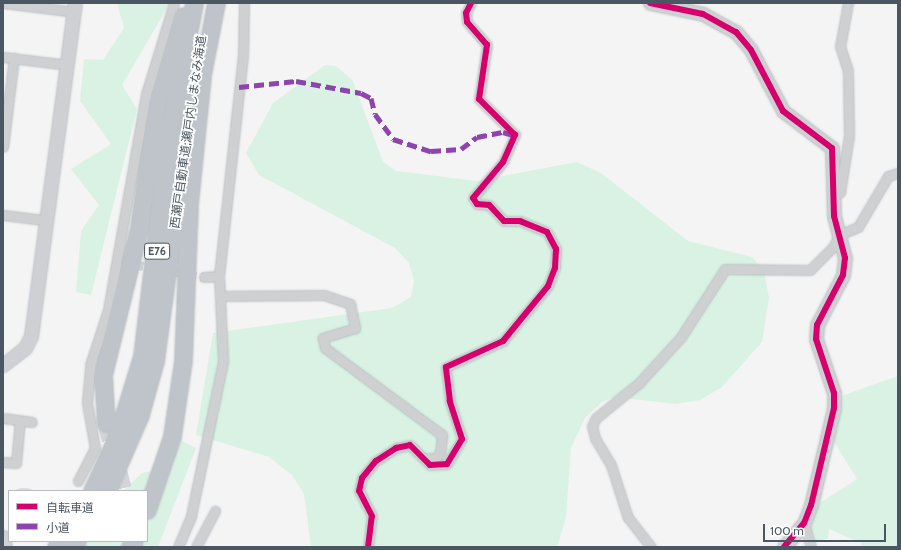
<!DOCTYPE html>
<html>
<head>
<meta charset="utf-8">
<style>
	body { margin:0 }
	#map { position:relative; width:901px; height:550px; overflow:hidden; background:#f4f4f4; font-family:Cabin,"Noto Sans JP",sans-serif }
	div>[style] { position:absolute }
	.green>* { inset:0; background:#d9f2e3 }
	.building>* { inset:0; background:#ddddde }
	.street-tunnel>* { height:9px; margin-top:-4.5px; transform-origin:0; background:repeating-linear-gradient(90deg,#d2d4d7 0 9px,transparent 0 13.5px) }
	.highway-tunnel>* { height:17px; margin-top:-8.5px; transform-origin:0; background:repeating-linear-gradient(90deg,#d2d4d7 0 17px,transparent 0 25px) }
	.roads { filter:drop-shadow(0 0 1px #b9bec3) drop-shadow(0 0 1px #b9bec3) }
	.street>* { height:9px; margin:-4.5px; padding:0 4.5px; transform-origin:4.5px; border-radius:4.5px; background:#ced0d2 }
	.secondary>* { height:13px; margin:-6.5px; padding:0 6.5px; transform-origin:6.5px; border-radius:6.5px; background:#ced0d4 }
	.highway>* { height:17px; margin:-8.5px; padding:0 8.5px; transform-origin:8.5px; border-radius:8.5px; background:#bec4c9 }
	.quiet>* { height:5px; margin-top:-2.5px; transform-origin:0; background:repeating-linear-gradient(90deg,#8e44ad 0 10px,transparent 0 15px) }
	.cycleway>* { height:6px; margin:-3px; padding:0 3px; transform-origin:3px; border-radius:3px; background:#d6006c }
	span { translate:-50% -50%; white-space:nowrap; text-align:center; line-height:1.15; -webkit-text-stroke:3.5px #fff; paint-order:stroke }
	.shield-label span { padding:1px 3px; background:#fff; border:1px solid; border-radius:3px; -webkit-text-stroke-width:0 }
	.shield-label { font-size:11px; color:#4a5661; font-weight:700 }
	.street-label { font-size:12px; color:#4a5661 }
	.frame { position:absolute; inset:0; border:4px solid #4a5661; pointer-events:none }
	.legend { position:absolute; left:8px; top:490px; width:140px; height:52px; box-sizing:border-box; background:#fff; border:1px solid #b7bbc0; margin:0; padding:5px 7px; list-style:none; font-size:12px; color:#4a5661 }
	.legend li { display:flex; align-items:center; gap:8px; height:20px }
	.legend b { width:20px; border:1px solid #b7bbc0 }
	.scale { position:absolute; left:763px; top:524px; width:123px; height:18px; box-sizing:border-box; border:2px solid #4a5661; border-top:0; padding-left:5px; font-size:12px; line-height:14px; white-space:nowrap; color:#4a5661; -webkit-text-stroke:3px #fff; paint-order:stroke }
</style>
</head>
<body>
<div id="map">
	<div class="green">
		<div style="clip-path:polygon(117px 3px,170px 3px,122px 85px,137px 109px,91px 295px,76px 292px,81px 231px,99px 205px,71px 169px,111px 144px,80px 101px,84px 59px,103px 60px,124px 28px)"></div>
		<div style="clip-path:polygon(325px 65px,336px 66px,353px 81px,383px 162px,396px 171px,477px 181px,577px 162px,601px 173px,688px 241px,752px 257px,764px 271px,769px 298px,762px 342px,722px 387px,700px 400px,676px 404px,614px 397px,602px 402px,585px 418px,571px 448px,566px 517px,557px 547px,311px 547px,304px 494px,292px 475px,269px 457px,196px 435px,213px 333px,392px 308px,411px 297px,414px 281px,409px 263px,395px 248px,259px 175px,246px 153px,273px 103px)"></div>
		<div style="clip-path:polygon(898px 376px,898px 547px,862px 547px,861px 543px,829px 529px,828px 538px,813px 544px,809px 529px,818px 504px,857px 479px,832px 439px,841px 396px)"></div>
		<div style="clip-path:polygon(172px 436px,196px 448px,158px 547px,78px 547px,82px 541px,147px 541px,147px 491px,123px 491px,142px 473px,173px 467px)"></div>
	</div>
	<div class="building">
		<div style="clip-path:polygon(20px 488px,27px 488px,36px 491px,14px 491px)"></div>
	</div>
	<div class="street-tunnel">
		<div style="left:121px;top:262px;width:84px;rotate:10.2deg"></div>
	</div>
	<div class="highway-tunnel">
		<div style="left:106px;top:423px;width:70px;rotate:75.2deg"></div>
	</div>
	<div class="roads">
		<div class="street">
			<div style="left:3px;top:3px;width:73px;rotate:7.1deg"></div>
			<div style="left:3px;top:57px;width:66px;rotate:6.9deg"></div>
			<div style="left:3px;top:147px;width:90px;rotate:-83deg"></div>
			<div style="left:833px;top:195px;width:8px;rotate:-23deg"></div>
			<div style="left:840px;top:192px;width:57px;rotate:-80.9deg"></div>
			<div style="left:849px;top:136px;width:65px;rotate:-90.9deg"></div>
			<div style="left:848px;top:71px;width:25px;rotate:-108deg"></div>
			<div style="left:840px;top:47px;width:45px;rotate:-79.7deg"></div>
			<div style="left:3px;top:215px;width:41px;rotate:7deg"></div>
			<div style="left:204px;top:277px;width:15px;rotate:-4deg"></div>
			<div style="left:221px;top:296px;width:103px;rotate:-0.6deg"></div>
			<div style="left:324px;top:295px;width:28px;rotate:19deg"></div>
			<div style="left:350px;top:304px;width:25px;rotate:78deg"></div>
			<div style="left:355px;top:328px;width:34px;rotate:163deg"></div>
			<div style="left:323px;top:338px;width:10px;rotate:79deg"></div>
			<div style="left:325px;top:348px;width:146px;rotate:36.6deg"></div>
			<div style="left:442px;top:435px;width:18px;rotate:96deg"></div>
			<div style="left:440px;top:453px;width:8px;rotate:135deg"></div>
			<div style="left:434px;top:459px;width:9px;rotate:-174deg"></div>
			<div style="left:3px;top:418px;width:29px;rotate:8deg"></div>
			<div style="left:3px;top:462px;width:13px;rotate:4deg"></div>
			<div style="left:16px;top:463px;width:43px;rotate:-84.7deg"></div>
			<div style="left:78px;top:481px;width:37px;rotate:-63deg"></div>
			<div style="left:95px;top:448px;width:46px;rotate:-100.1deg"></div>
			<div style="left:87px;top:403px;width:38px;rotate:-85deg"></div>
			<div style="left:90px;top:365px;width:58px;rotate:-71.9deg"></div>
			<div style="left:108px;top:310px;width:219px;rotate:-80deg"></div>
			<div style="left:146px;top:94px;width:95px;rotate:-72.9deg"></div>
			<div style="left:804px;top:523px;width:25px;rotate:74deg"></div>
			<div style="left:178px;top:547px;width:34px;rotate:-67deg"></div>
			<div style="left:191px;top:516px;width:158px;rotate:-78.3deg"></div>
			<div style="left:223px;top:361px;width:85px;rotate:-92.7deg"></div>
			<div style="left:219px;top:276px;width:222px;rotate:-83.8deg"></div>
			<div style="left:243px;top:55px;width:52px;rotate:-88.9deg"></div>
			<div style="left:196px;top:547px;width:41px;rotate:-62.2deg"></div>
			<div style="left:368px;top:547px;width:31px;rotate:-83deg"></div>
			<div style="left:372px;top:516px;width:28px;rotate:-117deg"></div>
			<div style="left:359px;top:491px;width:13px;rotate:-77deg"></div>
			<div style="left:362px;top:478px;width:22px;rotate:-51deg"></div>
			<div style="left:376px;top:461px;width:24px;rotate:-33deg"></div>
			<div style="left:396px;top:448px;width:14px;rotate:-12deg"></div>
			<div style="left:410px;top:445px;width:28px;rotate:45deg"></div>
			<div style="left:430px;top:465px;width:17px;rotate:-3deg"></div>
			<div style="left:447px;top:464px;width:29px;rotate:-59deg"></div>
			<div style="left:462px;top:439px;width:40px;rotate:-108deg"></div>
			<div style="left:450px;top:401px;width:34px;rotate:-97deg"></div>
			<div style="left:446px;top:367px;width:63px;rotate:-24.5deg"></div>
			<div style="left:503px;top:341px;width:71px;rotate:-50.7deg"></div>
			<div style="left:548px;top:286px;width:19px;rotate:-69deg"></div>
			<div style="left:555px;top:268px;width:19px;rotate:-87deg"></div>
			<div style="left:556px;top:249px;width:19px;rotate:-118deg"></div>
			<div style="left:547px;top:232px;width:29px;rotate:-158deg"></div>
			<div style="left:520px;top:221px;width:16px;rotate:180deg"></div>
			<div style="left:504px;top:221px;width:22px;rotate:-133deg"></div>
			<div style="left:489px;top:205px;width:12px;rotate:-175deg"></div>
			<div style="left:477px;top:204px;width:7px;rotate:-124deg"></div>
			<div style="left:473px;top:198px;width:47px;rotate:-50.2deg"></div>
			<div style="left:503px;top:162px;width:30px;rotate:-66deg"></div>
			<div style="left:515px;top:135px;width:51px;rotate:-135deg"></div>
			<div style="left:479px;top:99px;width:55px;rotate:-81.6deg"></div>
			<div style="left:487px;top:45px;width:30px;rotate:-131deg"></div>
			<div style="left:467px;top:22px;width:9px;rotate:-96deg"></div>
			<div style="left:466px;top:13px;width:11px;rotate:-63deg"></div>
			<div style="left:651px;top:547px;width:37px;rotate:-128deg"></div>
			<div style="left:628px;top:518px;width:56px;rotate:-107.8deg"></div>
			<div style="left:611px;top:465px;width:31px;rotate:-121deg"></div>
			<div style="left:595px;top:438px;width:12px;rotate:-104deg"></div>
			<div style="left:592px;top:426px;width:9px;rotate:-63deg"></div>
			<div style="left:596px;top:418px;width:55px;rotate:-39.1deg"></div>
			<div style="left:639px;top:383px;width:62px;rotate:-47.6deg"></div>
			<div style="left:681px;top:337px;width:81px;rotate:-57.1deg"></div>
			<div style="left:725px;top:269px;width:85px;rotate:0.7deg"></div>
			<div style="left:810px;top:270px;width:33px;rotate:-45deg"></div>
			<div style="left:833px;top:247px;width:13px;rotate:-63deg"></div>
			<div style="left:839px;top:235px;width:21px;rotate:-23deg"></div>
			<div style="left:858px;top:227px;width:59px;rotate:-59.5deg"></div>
			<div style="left:888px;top:176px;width:10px;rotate:-17deg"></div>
		</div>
		<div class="secondary">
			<div style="left:650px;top:3px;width:54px;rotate:11.7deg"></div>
			<div style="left:703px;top:14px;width:38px;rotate:29deg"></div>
			<div style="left:736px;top:32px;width:23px;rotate:50deg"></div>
			<div style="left:751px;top:50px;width:69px;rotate:62.3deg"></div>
			<div style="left:783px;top:111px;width:61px;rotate:37.1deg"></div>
			<div style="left:832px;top:148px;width:68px;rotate:88.3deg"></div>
			<div style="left:834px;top:216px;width:43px;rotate:75.3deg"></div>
			<div style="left:845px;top:258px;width:17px;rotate:97deg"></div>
			<div style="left:843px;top:275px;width:56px;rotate:117.5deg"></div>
			<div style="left:817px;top:325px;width:14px;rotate:94deg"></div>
			<div style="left:816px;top:339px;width:57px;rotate:71.6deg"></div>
			<div style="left:834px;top:393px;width:15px;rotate:90deg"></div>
			<div style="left:834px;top:408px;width:100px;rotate:103.3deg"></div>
			<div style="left:811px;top:505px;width:19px;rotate:111deg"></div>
			<div style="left:804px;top:523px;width:31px;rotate:130deg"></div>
			<div style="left:3px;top:365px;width:28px;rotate:-38deg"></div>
			<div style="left:25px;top:348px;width:13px;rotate:-63deg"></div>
			<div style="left:31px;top:336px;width:336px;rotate:-82.5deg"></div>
			<div style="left:3px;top:537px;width:10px;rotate:79deg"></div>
		</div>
		<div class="highway">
			<div style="left:106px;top:423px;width:48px;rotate:-93.6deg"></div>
			<div style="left:103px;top:375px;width:151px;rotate:-76.2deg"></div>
			<div style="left:139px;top:228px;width:125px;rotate:-81.7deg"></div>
			<div style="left:157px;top:104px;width:91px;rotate:-74deg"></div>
			<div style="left:92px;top:491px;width:60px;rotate:-65.2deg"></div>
			<div style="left:117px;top:437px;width:85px;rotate:-72.8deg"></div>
			<div style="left:142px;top:356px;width:211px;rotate:-83.2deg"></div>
			<div style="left:167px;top:146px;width:146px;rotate:-79.3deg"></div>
			<div style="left:107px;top:491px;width:83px;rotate:-66.5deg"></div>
			<div style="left:140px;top:415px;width:56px;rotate:-74.5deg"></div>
			<div style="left:155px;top:361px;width:262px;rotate:-82.3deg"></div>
			<div style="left:147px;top:510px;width:78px;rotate:-71.3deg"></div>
			<div style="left:172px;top:436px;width:76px;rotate:-81.7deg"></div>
			<div style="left:183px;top:361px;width:157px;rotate:-87.8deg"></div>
			<div style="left:189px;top:204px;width:130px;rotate:-84.2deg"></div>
			<div style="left:202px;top:75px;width:73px;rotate:-79deg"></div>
			<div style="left:56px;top:547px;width:8px;rotate:-50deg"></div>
			<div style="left:73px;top:547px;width:7px;rotate:-56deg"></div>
			<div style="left:130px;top:547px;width:7px;rotate:-56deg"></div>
		</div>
	</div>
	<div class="quiet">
		<div style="left:239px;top:87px;width:57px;rotate:-6deg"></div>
		<div style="left:296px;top:81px;width:66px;rotate:10.5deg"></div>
		<div style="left:361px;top:93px;width:11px;rotate:27deg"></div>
		<div style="left:371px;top:98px;width:16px;rotate:76deg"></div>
		<div style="left:375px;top:114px;width:31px;rotate:54deg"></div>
		<div style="left:393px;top:139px;width:40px;rotate:18deg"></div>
		<div style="left:431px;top:151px;width:30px;rotate:-4deg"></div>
		<div style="left:461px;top:149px;width:20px;rotate:-37deg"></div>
		<div style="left:477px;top:137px;width:26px;rotate:-11deg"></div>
		<div style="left:503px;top:132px;width:10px;rotate:17deg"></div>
	</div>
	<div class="cycleway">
		<div style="left:650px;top:3px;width:54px;rotate:11.7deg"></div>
		<div style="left:703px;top:14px;width:38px;rotate:29deg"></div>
		<div style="left:736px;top:32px;width:23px;rotate:50deg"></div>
		<div style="left:751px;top:50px;width:69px;rotate:62.3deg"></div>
		<div style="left:783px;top:111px;width:61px;rotate:37.1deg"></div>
		<div style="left:832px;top:148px;width:68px;rotate:88.3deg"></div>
		<div style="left:834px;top:216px;width:43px;rotate:75.3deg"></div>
		<div style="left:845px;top:258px;width:17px;rotate:97deg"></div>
		<div style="left:843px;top:275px;width:56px;rotate:117.5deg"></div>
		<div style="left:817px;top:325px;width:14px;rotate:94deg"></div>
		<div style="left:816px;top:339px;width:57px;rotate:71.6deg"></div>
		<div style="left:834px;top:393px;width:15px;rotate:90deg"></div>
		<div style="left:834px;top:408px;width:100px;rotate:103.3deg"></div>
		<div style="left:811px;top:505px;width:19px;rotate:111deg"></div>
		<div style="left:804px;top:523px;width:31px;rotate:130deg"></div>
		<div style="left:368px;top:547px;width:31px;rotate:-83deg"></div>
		<div style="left:372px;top:516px;width:28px;rotate:-117deg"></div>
		<div style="left:359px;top:491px;width:13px;rotate:-77deg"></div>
		<div style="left:362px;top:478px;width:22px;rotate:-51deg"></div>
		<div style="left:376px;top:461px;width:24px;rotate:-33deg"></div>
		<div style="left:396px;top:448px;width:14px;rotate:-12deg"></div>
		<div style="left:410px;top:445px;width:28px;rotate:45deg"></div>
		<div style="left:430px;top:465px;width:17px;rotate:-3deg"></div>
		<div style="left:447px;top:464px;width:29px;rotate:-59deg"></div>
		<div style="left:462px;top:439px;width:40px;rotate:-108deg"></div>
		<div style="left:450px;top:401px;width:34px;rotate:-97deg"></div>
		<div style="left:446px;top:367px;width:63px;rotate:-24.5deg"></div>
		<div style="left:503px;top:341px;width:71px;rotate:-50.7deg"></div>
		<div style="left:548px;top:286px;width:19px;rotate:-69deg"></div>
		<div style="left:555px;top:268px;width:19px;rotate:-87deg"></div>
		<div style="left:556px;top:249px;width:19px;rotate:-118deg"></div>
		<div style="left:547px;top:232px;width:29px;rotate:-158deg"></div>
		<div style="left:520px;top:221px;width:16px;rotate:180deg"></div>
		<div style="left:504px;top:221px;width:22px;rotate:-133deg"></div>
		<div style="left:489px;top:205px;width:12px;rotate:-175deg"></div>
		<div style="left:477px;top:204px;width:7px;rotate:-124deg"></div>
		<div style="left:473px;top:198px;width:47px;rotate:-50.2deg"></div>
		<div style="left:503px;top:162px;width:30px;rotate:-66deg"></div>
		<div style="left:515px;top:135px;width:51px;rotate:-135deg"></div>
		<div style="left:479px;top:99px;width:55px;rotate:-81.6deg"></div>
		<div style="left:487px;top:45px;width:30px;rotate:-131deg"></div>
		<div style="left:467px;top:22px;width:9px;rotate:-96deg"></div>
		<div style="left:466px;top:13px;width:11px;rotate:-63deg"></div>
	</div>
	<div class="shield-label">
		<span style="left:157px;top:251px">E76</span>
	</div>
	<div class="street-label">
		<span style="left:188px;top:132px;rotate:-82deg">西瀬戸自動車道;瀬戸内しまなみ海道</span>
	</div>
	<div class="frame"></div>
	<ul class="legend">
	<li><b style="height:5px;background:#d6006c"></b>自転車道</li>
	<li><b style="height:5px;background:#8e44ad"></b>小道</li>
	</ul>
	<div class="scale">100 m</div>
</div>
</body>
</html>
